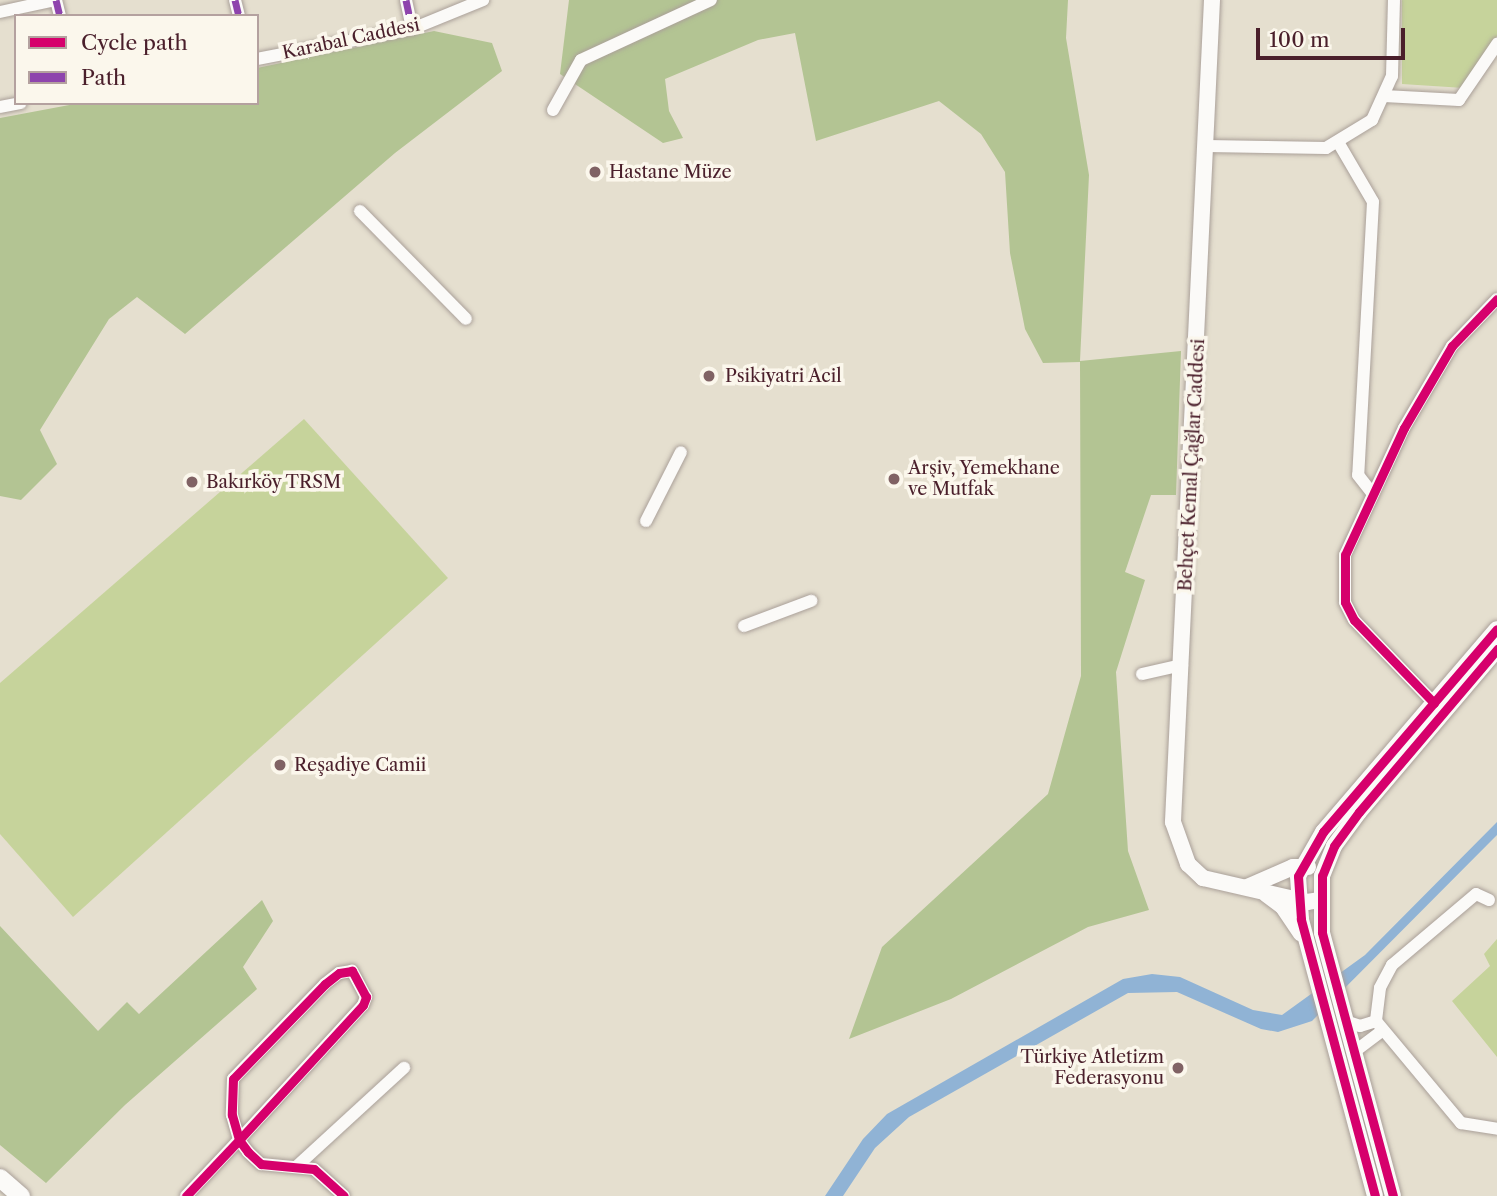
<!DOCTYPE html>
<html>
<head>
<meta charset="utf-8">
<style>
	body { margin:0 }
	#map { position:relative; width:1497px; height:1196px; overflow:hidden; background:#e5dfcf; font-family:"Libre Caslon Text",serif }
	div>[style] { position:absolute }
	.green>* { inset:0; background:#c6d39b }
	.forest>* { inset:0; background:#b3c493 }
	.water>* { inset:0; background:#90b3d5 }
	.roads { filter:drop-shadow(0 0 2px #aaa099) drop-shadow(0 0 2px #aaa099) }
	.minor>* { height:12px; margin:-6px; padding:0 6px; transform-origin:6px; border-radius:6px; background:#fbfaf8 }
	.major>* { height:16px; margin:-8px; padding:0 8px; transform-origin:8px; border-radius:8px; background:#fbfaf8 }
	.highway>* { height:18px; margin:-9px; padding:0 9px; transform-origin:9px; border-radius:9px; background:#fbfaf8 }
	.quiet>* { height:7px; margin-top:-3.5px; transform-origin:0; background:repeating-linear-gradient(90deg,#8e44ad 0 14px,transparent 0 21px) }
	.cycleway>* { height:9px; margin:-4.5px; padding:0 4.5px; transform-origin:4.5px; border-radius:4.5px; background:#d6006c }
	.dots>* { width:19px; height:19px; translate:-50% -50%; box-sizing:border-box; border:4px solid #fbf7ec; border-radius:50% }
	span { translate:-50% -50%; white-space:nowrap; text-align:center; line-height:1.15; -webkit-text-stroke:7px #fbf7ec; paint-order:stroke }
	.street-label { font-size:18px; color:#4a1f2b }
	.poi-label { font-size:18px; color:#4a1f2b }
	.left { translate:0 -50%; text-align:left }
	.right { translate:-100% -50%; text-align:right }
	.legend { position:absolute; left:14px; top:14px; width:245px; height:91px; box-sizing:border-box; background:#fbf7ec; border:2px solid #b4a19f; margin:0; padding:9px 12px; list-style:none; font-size:21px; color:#4a1f2b }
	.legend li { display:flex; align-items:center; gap:14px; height:35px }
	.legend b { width:35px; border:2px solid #b4a19f }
	.scale { position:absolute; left:1256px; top:28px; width:149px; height:32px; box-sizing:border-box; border:4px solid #4a1f2b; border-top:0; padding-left:9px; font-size:21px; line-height:24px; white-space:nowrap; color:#4a1f2b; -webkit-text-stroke:5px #fbf7ec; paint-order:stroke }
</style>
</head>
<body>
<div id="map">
	<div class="green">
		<div style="clip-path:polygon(1402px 0,1497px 0,1497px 36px,1464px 88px,1402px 84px)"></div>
		<div style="clip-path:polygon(304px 419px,448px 578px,73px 917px,0 834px,0 683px)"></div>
		<div style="clip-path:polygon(1497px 939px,1497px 1057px,1452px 1001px,1490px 966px,1484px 954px)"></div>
	</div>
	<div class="forest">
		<div style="clip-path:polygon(569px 0,1068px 0,1066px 38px,1089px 175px,1080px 361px,1181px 351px,1176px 495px,1151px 495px,1125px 572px,1145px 580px,1116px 672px,1128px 851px,1149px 910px,1088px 927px,951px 999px,849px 1039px,882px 947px,1048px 794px,1081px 676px,1080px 362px,1043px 363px,1025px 329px,1010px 253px,1005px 172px,981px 134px,939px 101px,816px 141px,795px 33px,758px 40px,665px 79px,669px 111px,683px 138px,663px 143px,560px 74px)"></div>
		<div style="clip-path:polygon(434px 31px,492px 43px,502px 71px,395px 153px,185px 334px,137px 297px,109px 319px,40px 430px,57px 464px,21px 500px,0 496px,0 118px,80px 103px,257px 103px,257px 68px)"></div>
		<div style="clip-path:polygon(262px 900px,273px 921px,243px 967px,257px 989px,125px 1105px,46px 1183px,0 1145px,0 926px,98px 1031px,127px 1002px,139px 1014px)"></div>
	</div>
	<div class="water">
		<div style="clip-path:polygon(1497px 822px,1497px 835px,1312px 1021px,1278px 1032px,1261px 1029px,1177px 992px,1128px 993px,909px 1117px,875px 1148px,843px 1196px,825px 1196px,863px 1139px,887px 1114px,1123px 979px,1152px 974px,1180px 977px,1253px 1010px,1282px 1015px,1365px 955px)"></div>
	</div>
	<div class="roads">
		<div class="minor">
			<div style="left:56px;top:0;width:16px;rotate:76deg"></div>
			<div style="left:235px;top:0;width:16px;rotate:76deg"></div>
			<div style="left:406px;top:0;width:30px;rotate:78deg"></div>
			<div style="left:0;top:12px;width:56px;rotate:-12.3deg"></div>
			<div style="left:257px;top:59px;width:158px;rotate:-11deg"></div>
			<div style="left:412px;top:29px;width:77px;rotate:-22.2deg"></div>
			<div style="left:1384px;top:96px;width:75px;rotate:3.1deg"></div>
			<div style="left:1459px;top:100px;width:68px;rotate:-55.8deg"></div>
			<div style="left:0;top:107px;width:21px;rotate:-11deg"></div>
			<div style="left:553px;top:110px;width:57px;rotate:-60.8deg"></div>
			<div style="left:581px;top:60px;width:143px;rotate:-24.8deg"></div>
			<div style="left:1338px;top:142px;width:69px;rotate:59.7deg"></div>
			<div style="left:1373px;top:202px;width:273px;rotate:93.1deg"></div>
			<div style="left:1358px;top:475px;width:24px;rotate:52deg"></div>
			<div style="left:1207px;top:146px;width:119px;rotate:1deg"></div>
			<div style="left:1326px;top:148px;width:54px;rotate:-31.3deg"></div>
			<div style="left:1372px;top:120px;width:48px;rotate:-65.6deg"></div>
			<div style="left:1392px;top:76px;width:76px;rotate:-88.5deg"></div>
			<div style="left:360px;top:211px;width:151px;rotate:45.5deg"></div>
			<div style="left:646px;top:521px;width:77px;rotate:-63.1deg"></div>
			<div style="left:744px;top:626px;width:72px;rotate:-20.5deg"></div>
			<div style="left:1142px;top:674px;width:41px;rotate:-12.7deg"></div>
			<div style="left:1434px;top:703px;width:115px;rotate:-133.9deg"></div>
			<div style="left:1354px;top:620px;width:20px;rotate:-117deg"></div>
			<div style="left:1345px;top:602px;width:47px;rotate:-90deg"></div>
			<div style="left:1345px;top:555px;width:140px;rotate:-65.1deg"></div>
			<div style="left:1404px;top:428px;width:95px;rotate:-59.7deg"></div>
			<div style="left:1452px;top:346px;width:65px;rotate:-46.2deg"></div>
			<div style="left:1489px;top:900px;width:14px;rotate:-155deg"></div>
			<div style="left:1476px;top:894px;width:110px;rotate:139.8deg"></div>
			<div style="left:1392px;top:965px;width:26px;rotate:118deg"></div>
			<div style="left:1380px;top:988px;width:33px;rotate:97deg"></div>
			<div style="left:1376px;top:1021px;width:133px;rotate:50.2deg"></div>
			<div style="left:1461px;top:1123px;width:36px;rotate:9deg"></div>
			<div style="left:1345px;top:1021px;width:16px;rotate:18deg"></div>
			<div style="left:1360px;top:1026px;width:17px;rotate:-17deg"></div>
			<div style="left:1354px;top:1052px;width:34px;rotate:-37deg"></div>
			<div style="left:298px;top:1165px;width:144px;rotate:-42.5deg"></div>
			<div style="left:186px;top:1196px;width:77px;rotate:-46.6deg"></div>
			<div style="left:239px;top:1140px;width:183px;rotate:-47.4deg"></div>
			<div style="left:363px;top:1005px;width:9px;rotate:-69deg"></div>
			<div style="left:366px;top:997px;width:30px;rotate:-118deg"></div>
			<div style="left:352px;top:971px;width:13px;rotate:171deg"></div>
			<div style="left:339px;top:973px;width:18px;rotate:142deg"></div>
			<div style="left:325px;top:984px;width:132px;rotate:134.1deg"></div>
			<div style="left:233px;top:1079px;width:36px;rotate:92deg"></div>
			<div style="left:232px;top:1115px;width:26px;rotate:74deg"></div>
			<div style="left:239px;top:1140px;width:15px;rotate:53deg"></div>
			<div style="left:248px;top:1152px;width:18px;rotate:43deg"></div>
			<div style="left:261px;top:1164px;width:53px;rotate:5.4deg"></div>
			<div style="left:314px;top:1169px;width:40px;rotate:42deg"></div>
		</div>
		<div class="major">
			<div style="left:1212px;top:0;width:823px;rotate:92.72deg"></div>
			<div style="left:1173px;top:822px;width:45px;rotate:70.3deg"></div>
			<div style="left:1188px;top:864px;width:21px;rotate:43deg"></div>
			<div style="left:1203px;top:878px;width:107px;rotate:13deg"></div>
			<div style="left:1307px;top:902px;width:12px;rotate:-9deg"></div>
			<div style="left:1247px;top:887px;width:50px;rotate:-23.5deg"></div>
			<div style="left:1293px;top:867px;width:15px"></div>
			<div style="left:1266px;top:894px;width:21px;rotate:37deg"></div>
			<div style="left:1283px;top:907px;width:32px;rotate:56deg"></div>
			<div style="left:1375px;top:1196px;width:287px;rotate:-105deg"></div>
			<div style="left:1301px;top:919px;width:43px;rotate:-94deg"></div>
			<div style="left:1298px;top:876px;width:51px;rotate:-60.4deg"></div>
			<div style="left:1323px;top:832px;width:267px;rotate:-49.4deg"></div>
			<div style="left:1393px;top:1196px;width:273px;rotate:-105.1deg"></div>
			<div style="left:1322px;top:932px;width:56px;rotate:-90deg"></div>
			<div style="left:1322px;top:876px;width:32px;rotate:-68deg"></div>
			<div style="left:1334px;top:846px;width:42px;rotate:-53.7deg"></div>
			<div style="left:1359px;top:812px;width:214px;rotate:-49.7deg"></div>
		</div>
		<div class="highway">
			<div style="left:0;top:1178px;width:28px;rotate:41deg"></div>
		</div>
	</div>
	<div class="quiet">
		<div style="left:56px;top:0;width:16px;rotate:76deg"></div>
		<div style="left:235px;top:0;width:16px;rotate:76deg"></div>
		<div style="left:406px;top:0;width:30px;rotate:78deg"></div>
	</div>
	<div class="cycleway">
		<div style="left:1434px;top:703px;width:115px;rotate:-133.9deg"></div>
		<div style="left:1354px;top:620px;width:20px;rotate:-117deg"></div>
		<div style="left:1345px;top:602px;width:47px;rotate:-90deg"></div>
		<div style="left:1345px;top:555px;width:140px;rotate:-65.1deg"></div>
		<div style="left:1404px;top:428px;width:95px;rotate:-59.7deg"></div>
		<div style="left:1452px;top:346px;width:65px;rotate:-46.2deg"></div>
		<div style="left:186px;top:1196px;width:77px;rotate:-46.6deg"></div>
		<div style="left:239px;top:1140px;width:183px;rotate:-47.4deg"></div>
		<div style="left:363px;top:1005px;width:9px;rotate:-69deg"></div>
		<div style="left:366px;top:997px;width:30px;rotate:-118deg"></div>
		<div style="left:352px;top:971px;width:13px;rotate:171deg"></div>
		<div style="left:339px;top:973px;width:18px;rotate:142deg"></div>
		<div style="left:325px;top:984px;width:132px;rotate:134.1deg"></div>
		<div style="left:233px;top:1079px;width:36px;rotate:92deg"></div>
		<div style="left:232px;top:1115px;width:26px;rotate:74deg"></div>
		<div style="left:239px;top:1140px;width:15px;rotate:53deg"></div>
		<div style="left:248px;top:1152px;width:18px;rotate:43deg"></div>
		<div style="left:261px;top:1164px;width:53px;rotate:5.4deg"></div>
		<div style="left:314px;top:1169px;width:40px;rotate:42deg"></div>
		<div style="left:1375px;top:1196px;width:287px;rotate:-105deg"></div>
		<div style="left:1301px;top:919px;width:43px;rotate:-94deg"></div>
		<div style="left:1298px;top:876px;width:51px;rotate:-60.4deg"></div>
		<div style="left:1323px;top:832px;width:267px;rotate:-49.4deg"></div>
		<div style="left:1393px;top:1196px;width:273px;rotate:-105.1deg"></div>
		<div style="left:1322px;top:932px;width:56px;rotate:-90deg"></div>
		<div style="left:1322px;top:876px;width:32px;rotate:-68deg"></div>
		<div style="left:1334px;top:846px;width:42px;rotate:-53.7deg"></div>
		<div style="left:1359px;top:812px;width:214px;rotate:-49.7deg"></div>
	</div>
	<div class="dots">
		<div style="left:595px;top:172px;background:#806264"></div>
		<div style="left:709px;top:376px;background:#806264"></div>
		<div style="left:894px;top:479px;background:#806264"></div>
		<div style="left:192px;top:482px;background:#806264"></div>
		<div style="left:280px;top:765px;background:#806264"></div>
		<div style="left:1178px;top:1068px;background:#806264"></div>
	</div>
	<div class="street-label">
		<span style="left:351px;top:39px;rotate:-12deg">Karabal Caddesi</span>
		<span style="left:1192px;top:465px;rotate:-87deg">Behçet Kemal Çağlar Caddesi</span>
	</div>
	<div class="poi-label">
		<span class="left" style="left:609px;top:172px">Hastane Müze</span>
		<span class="left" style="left:725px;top:376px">Psikiyatri Acil</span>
		<span class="left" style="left:908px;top:479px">Arşiv, Yemekhane<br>ve Mutfak</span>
		<span class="left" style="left:206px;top:482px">Bakırköy TRSM</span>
		<span class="left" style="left:294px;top:765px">Reşadiye Camii</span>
		<span class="right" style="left:1164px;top:1068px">Türkiye Atletizm<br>Federasyonu</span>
	</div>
	<ul class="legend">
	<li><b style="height:9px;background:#d6006c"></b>Cycle path</li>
	<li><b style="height:9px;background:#8e44ad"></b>Path</li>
	</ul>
	<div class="scale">100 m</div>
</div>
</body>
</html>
